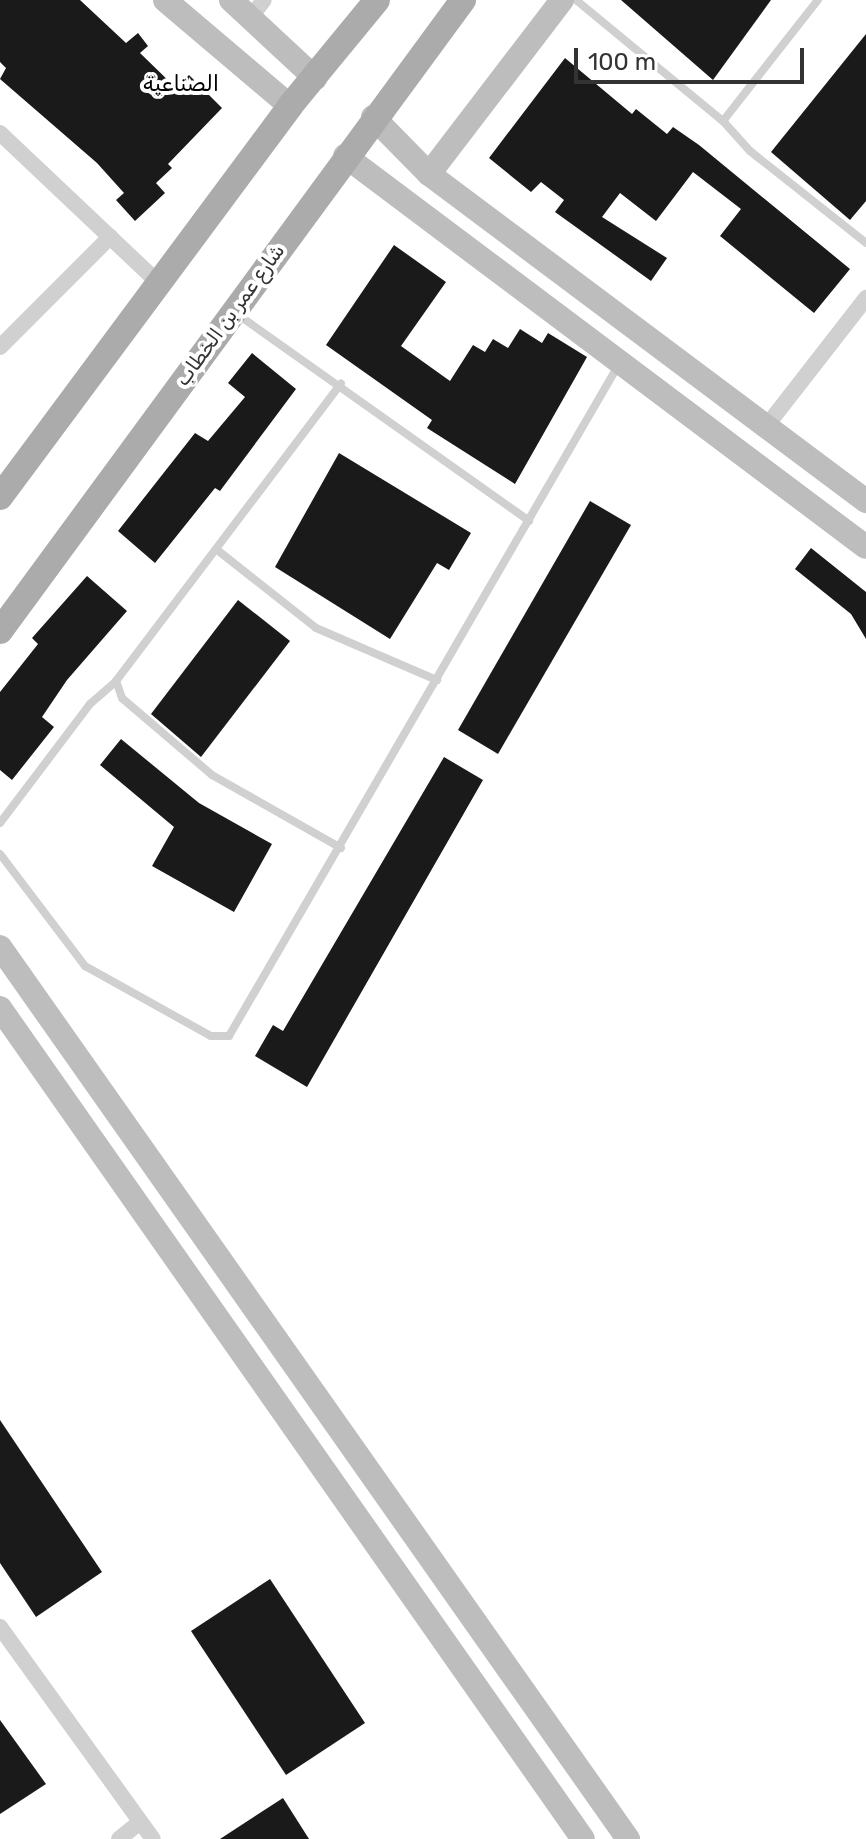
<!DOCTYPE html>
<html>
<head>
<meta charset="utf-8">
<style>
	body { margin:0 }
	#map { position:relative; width:866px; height:1839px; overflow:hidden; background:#fff; font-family:Rubik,"Noto Sans Arabic",sans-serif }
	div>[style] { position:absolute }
	.building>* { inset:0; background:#1a1a1a }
	.lane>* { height:8px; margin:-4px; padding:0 4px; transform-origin:4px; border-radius:4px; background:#d0d0d0 }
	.street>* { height:16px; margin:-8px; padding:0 8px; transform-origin:8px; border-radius:8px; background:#d0d0d0 }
	.secondary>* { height:24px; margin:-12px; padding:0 12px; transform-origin:12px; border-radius:12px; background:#bdbdbd }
	.primary>* { height:26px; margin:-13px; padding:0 13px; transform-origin:13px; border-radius:13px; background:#ababab }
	span { translate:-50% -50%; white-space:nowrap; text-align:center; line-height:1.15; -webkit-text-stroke:8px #fff; paint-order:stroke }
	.street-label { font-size:20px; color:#333 }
	.neighbourhood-label { font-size:22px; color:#000 }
	.scale { position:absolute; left:574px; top:48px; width:230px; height:36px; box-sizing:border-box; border:4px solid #333; border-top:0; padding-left:10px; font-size:24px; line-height:28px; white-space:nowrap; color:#333; -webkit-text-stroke:6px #fff; paint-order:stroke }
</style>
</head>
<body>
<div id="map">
	<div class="building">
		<div style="clip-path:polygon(0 0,80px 0,126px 43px,138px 33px,148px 46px,140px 53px,176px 88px,189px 75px,222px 108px,168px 164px,172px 168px,156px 183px,165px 193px,135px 221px,116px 200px,124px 193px,97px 163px,0 79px,6px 68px,0 62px)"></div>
		<div style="clip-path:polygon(621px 0,771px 0,713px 80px)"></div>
		<div style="clip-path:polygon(866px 34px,866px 201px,850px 220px,771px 152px)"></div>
		<div style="clip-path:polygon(565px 58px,632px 114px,636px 109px,667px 134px,673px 127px,699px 145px,850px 269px,814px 313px,720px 236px,741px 209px,693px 172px,656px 221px,620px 193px,602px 217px,667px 258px,651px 281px,555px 212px,564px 200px,541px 182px,531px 192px,489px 158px)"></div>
		<div style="clip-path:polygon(394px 245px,446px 282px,401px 346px,450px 381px,473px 345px,485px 352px,493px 339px,508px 348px,520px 329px,542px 343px,548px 333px,587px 357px,515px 484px,427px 428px,432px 420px,326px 345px)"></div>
		<div style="clip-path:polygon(252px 353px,296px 389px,220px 491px,215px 488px,155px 563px,118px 531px,195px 433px,208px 441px,245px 397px,228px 383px)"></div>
		<div style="clip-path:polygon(339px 453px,471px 533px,449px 570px,437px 563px,390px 639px,275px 567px)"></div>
		<div style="clip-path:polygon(590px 501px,631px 525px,498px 754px,458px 730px)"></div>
		<div style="clip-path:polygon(811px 548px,866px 592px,866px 639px,851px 614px,795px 569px)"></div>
		<div style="clip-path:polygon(87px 576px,127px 611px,67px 680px,42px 717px,54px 727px,12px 780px,0 770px,0 692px,38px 644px,32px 638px)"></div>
		<div style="clip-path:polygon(238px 600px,290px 641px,201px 757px,151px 714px)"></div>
		<div style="clip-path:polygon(121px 739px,199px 803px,272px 844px,234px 912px,152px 866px,174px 827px,100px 765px)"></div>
		<div style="clip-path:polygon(444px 757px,483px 780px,307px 1087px,255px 1056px,273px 1025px,283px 1031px)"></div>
		<div style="clip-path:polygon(0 1420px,102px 1572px,36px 1617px,0 1563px)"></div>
		<div style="clip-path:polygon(270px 1579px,365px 1723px,286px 1775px,191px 1631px)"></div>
		<div style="clip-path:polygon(0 1720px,46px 1784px,0 1814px)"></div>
		<div style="clip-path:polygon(283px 1798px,309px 1839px,220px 1839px)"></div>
	</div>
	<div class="lane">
		<div style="left:576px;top:0;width:190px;rotate:39.5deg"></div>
		<div style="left:723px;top:121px;width:154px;rotate:-51.9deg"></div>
		<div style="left:723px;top:121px;width:40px;rotate:48deg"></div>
		<div style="left:750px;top:151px;width:148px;rotate:38.4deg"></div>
		<div style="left:237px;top:314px;width:358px;rotate:35.3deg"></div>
		<div style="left:216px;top:549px;width:127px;rotate:38.3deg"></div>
		<div style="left:316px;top:628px;width:132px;rotate:23.3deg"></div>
		<div style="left:0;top:823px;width:149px;rotate:-52.9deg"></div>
		<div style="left:90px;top:704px;width:35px;rotate:-41deg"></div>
		<div style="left:341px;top:848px;width:148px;rotate:-150.5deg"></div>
		<div style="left:212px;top:775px;width:118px;rotate:-139.5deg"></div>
		<div style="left:122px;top:698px;width:18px;rotate:-109deg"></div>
		<div style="left:116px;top:681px;width:373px;rotate:-52.9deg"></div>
		<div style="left:0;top:854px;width:141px;rotate:52.8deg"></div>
		<div style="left:85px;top:966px;width:144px;rotate:29.1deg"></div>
		<div style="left:211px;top:1036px;width:18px"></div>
		<div style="left:229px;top:1036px;width:777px;rotate:-59.87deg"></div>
	</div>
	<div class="street">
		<div style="left:251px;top:17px;width:21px;rotate:-53deg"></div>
		<div style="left:0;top:133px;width:221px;rotate:43.4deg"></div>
		<div style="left:0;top:347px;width:156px;rotate:-45deg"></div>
		<div style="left:768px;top:424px;width:160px;rotate:-52.1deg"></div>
		<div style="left:0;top:1627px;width:261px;rotate:54.2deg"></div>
		<div style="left:119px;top:1839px;width:27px;rotate:-39deg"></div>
	</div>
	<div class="secondary">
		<div style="left:165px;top:0;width:164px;rotate:40.3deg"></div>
		<div style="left:231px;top:0;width:115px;rotate:42.9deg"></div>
		<div style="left:373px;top:117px;width:80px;rotate:45.5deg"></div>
		<div style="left:429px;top:174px;width:546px;rotate:36.81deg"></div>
		<div style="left:345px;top:156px;width:651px;rotate:36.89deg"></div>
		<div style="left:429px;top:174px;width:219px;rotate:-52.6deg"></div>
		<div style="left:0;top:947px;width:1091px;rotate:54.85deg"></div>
		<div style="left:0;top:1008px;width:1015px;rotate:54.95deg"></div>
	</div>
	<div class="primary">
		<div style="left:0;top:497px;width:487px;rotate:-53.4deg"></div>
		<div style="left:290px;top:106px;width:137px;rotate:-50.6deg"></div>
		<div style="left:0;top:631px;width:783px;rotate:-53.73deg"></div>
	</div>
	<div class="street-label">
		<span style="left:230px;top:315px;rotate:-54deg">شارع عمر بن الخطاب</span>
	</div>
	<div class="neighbourhood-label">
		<span style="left:181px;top:84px">الصناعية</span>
	</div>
	<div class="scale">100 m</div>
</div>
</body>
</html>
